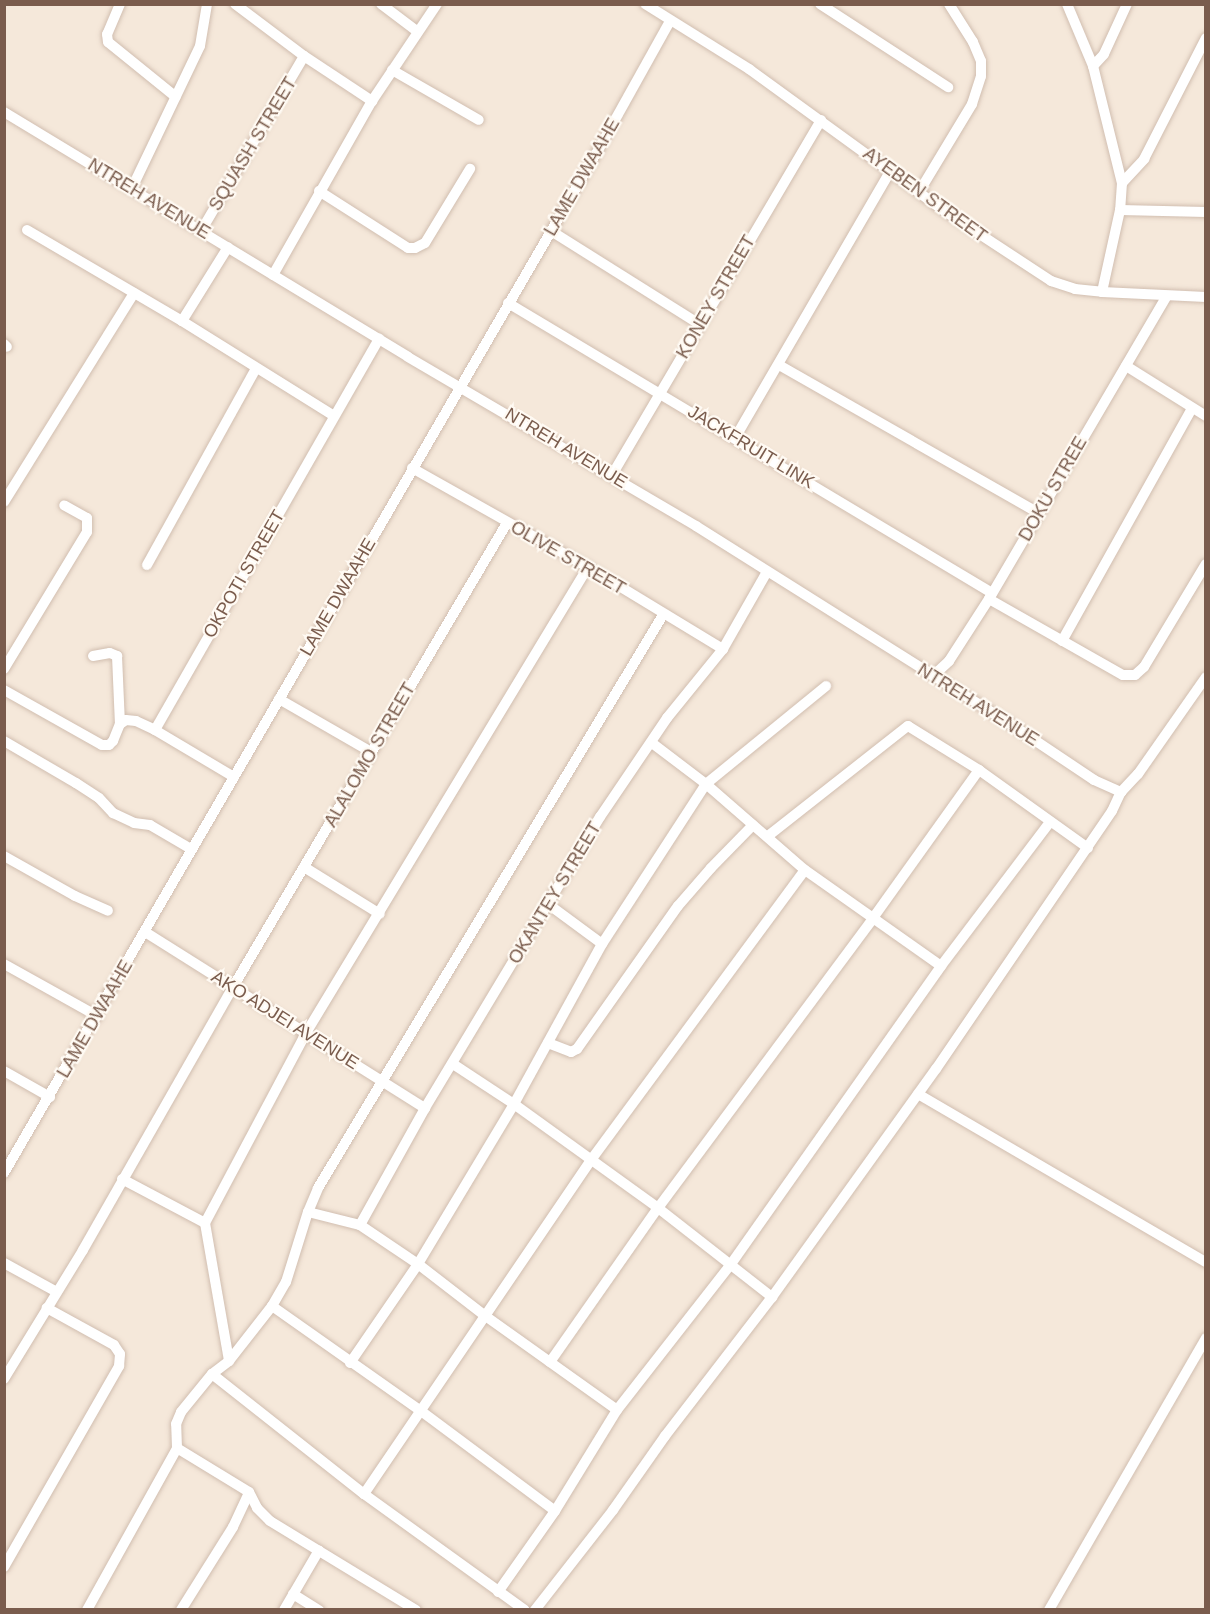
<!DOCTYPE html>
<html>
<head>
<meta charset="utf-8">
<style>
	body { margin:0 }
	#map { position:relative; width:1210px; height:1614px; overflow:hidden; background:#fdf6ec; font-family:Helvetica,sans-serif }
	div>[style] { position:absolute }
	.residential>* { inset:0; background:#f5e8da }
	.roads { filter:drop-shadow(0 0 2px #d1beb0) drop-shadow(0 0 2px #d1beb0) }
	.minor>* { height:10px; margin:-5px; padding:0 5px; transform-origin:5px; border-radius:5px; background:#fff }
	span { translate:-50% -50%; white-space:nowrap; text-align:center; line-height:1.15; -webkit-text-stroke:4.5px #fffaf3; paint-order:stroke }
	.street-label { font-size:18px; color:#7a5c4d }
	.frame { position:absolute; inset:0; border:6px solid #7a5c4d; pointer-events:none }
</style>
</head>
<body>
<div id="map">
	<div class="residential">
		<div style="clip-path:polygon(5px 5px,1205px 5px,1205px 1609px,5px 1609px)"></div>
	</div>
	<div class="roads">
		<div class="minor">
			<div style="left:120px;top:4px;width:33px;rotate:113deg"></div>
			<div style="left:107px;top:34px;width:8px;rotate:83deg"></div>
			<div style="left:108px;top:42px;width:87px;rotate:39deg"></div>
			<div style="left:235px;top:4px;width:86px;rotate:37deg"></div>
			<div style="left:304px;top:56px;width:82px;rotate:33.5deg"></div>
			<div style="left:381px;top:4px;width:46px;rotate:37.1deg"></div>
			<div style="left:645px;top:4px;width:123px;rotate:32deg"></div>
			<div style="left:749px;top:69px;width:243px;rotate:36deg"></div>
			<div style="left:946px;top:212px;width:126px;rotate:33.3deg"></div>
			<div style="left:1051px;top:281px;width:25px;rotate:18deg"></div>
			<div style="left:1075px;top:289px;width:27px;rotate:6deg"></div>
			<div style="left:1102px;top:292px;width:104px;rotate:2.8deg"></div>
			<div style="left:820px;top:4px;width:153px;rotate:33deg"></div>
			<div style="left:1067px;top:4px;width:67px;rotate:67.2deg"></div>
			<div style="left:1093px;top:66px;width:121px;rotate:76.1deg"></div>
			<div style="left:1122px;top:183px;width:27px;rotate:94deg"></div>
			<div style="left:1120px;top:210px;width:84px;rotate:102.4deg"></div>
			<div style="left:1093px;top:66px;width:16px;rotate:-47deg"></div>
			<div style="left:1104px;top:54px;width:55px;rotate:-65.3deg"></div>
			<div style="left:392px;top:70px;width:100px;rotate:29.9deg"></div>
			<div style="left:4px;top:112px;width:472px;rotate:31.2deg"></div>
			<div style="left:408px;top:357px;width:334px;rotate:30.4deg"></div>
			<div style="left:696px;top:526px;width:370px;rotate:32.2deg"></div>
			<div style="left:1009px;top:723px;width:102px;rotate:33.8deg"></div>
			<div style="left:1094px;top:780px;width:30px;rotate:24deg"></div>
			<div style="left:1122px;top:183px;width:33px;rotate:-47deg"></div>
			<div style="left:1144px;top:159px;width:136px;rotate:-62.9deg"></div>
			<div style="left:132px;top:188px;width:157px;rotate:-64.4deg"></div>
			<div style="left:200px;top:46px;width:43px;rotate:-80.5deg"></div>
			<div style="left:319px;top:191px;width:106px;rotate:32.6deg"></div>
			<div style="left:408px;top:248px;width:7px"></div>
			<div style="left:415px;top:248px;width:11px;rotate:-27deg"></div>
			<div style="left:425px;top:243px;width:87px;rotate:-58.7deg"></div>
			<div style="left:919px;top:192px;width:103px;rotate:-58.9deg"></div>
			<div style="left:972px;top:104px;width:29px;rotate:-72deg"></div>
			<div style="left:981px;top:76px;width:15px;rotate:-90deg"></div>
			<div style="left:981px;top:61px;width:21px;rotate:-113deg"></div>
			<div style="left:973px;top:42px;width:45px;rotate:-122.3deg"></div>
			<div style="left:1120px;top:210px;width:86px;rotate:1.3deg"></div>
			<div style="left:27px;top:230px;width:180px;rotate:30.4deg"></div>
			<div style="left:182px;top:321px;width:179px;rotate:32deg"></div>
			<div style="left:201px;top:231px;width:203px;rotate:-59.5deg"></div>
			<div style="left:551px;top:231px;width:175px;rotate:32.1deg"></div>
			<div style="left:273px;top:275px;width:200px;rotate:-60.4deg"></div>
			<div style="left:372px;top:101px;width:117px;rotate:-56.2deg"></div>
			<div style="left:508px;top:303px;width:564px;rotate:30.93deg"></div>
			<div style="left:182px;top:321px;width:87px;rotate:-58.1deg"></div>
			<div style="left:4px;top:344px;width:4px;rotate:45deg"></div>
			<div style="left:779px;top:365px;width:298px;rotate:29.7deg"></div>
			<div style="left:1126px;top:366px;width:94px;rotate:32deg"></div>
			<div style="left:735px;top:438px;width:308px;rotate:-59.8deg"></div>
			<div style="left:412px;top:468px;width:202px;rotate:29.4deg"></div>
			<div style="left:588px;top:567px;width:158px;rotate:31.3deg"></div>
			<div style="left:612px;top:475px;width:412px;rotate:-59.5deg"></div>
			<div style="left:4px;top:502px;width:246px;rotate:-58.1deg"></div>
			<div style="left:147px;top:565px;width:223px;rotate:-61deg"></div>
			<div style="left:989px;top:599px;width:154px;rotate:29.6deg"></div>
			<div style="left:1123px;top:675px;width:12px"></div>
			<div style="left:1135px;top:675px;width:12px;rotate:-42deg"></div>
			<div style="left:1144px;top:667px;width:120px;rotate:-59deg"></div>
			<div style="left:1062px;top:641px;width:267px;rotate:-60.8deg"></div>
			<div style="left:93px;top:656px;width:17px;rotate:-10deg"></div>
			<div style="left:110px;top:653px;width:8px;rotate:23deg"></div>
			<div style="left:117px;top:656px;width:68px;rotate:87.5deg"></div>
			<div style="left:4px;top:669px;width:160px;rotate:-58.8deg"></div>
			<div style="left:87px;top:532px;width:14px;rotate:-90deg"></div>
			<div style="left:87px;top:518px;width:26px;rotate:-151deg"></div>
			<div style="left:933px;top:676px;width:22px;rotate:-43deg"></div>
			<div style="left:949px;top:661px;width:74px;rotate:-57.2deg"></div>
			<div style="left:989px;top:599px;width:351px;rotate:-59.6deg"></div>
			<div style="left:4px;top:690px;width:112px;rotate:29.3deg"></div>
			<div style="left:102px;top:745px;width:7px"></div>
			<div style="left:109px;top:745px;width:6px;rotate:-45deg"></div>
			<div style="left:113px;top:741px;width:18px;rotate:-68deg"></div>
			<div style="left:120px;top:724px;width:7px;rotate:-34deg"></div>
			<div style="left:126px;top:720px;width:10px;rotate:6deg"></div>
			<div style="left:136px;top:721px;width:21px;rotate:25deg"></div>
			<div style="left:279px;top:699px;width:106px;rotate:29.9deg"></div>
			<div style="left:4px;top:741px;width:83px;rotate:30.3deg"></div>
			<div style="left:76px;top:783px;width:27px;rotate:33deg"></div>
			<div style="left:99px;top:798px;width:21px;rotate:47deg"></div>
			<div style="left:113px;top:813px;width:23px;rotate:25deg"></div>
			<div style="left:134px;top:823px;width:16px;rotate:7deg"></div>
			<div style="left:150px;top:825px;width:48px;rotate:30.3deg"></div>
			<div style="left:652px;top:743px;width:68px;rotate:37.2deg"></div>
			<div style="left:706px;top:784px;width:131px;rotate:41deg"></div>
			<div style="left:805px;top:870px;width:166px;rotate:35.2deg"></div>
			<div style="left:234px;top:777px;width:92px;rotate:-149.3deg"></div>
			<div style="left:155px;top:730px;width:451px;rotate:-60.2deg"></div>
			<div style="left:768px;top:836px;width:178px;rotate:-38.2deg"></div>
			<div style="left:908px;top:726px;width:84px;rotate:31.8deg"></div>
			<div style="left:979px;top:770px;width:134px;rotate:35.6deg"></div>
			<div style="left:4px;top:856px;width:81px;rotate:29.4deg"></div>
			<div style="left:75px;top:896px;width:36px;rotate:24deg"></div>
			<div style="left:304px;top:867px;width:89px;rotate:31.7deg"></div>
			<div style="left:548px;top:904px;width:67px;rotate:36.5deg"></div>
			<div style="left:145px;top:932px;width:331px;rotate:32.2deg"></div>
			<div style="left:4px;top:964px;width:107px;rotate:29.2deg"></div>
			<div style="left:548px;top:1043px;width:25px;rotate:21deg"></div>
			<div style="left:571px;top:1052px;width:7px;rotate:-27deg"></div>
			<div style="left:577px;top:1049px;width:175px;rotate:-54.8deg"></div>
			<div style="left:678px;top:906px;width:50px;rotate:-49deg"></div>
			<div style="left:711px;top:868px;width:60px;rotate:-45.7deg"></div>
			<div style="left:453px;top:1064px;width:73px;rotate:33.3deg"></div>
			<div style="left:514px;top:1104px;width:178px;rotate:35.8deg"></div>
			<div style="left:658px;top:1208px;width:145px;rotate:38deg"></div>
			<div style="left:4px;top:1071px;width:53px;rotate:29.5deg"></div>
			<div style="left:918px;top:1094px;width:333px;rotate:30.3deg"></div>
			<div style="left:4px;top:1173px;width:1178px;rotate:-59.85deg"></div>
			<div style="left:596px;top:154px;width:152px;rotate:-60.9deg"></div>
			<div style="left:122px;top:1179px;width:94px;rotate:27.9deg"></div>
			<div style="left:205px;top:1223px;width:140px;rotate:80.1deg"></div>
			<div style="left:308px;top:1212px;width:54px;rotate:14deg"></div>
			<div style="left:360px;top:1225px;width:70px;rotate:33.9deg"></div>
			<div style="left:418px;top:1264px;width:83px;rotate:37.7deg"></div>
			<div style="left:484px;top:1315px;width:163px;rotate:35.5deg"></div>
			<div style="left:205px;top:1223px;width:215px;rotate:-62deg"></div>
			<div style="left:306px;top:1033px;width:545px;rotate:-58.82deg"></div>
			<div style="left:360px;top:1225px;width:134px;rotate:-60.9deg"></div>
			<div style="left:425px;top:1108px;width:340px;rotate:-59deg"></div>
			<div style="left:600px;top:817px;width:120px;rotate:-55.9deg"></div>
			<div style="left:667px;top:718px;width:89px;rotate:-50.9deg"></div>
			<div style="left:723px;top:649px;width:89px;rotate:-60.3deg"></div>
			<div style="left:4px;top:1263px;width:60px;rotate:28.7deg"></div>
			<div style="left:272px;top:1306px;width:182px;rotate:35.2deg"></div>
			<div style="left:421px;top:1411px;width:167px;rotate:36.7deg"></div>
			<div style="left:550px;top:1362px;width:188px;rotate:-55deg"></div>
			<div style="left:658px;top:1208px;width:361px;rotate:-53.4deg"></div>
			<div style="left:873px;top:918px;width:182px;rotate:-54.4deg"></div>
			<div style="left:350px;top:1363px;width:120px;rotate:-55.5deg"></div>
			<div style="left:418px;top:1264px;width:187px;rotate:-59deg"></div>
			<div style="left:514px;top:1104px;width:183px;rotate:-61.2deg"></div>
			<div style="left:602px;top:944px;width:191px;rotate:-57deg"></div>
			<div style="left:706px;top:784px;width:155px;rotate:-39.2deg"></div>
			<div style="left:212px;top:1374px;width:194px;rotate:38.3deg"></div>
			<div style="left:364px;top:1494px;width:198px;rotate:35.8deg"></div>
			<div style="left:4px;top:1379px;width:151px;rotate:-58.5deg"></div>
			<div style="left:83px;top:1250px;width:303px;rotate:-60.3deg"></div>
			<div style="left:233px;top:987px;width:539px;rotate:-59.44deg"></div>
			<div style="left:249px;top:1492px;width:18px;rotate:63deg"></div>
			<div style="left:257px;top:1508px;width:18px;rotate:45deg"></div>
			<div style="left:270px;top:1521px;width:171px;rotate:31.4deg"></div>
			<div style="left:364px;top:1494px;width:404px;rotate:-55.8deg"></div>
			<div style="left:591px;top:1160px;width:360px;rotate:-53.6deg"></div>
			<div style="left:4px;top:1567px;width:232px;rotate:-60.2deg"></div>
			<div style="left:119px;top:1366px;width:12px;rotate:-85deg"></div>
			<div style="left:120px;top:1354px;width:11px;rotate:-124deg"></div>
			<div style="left:114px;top:1345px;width:77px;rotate:-151.1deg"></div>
			<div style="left:498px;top:1592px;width:99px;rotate:-54.9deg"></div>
			<div style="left:555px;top:1511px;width:119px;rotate:-58.5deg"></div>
			<div style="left:617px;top:1410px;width:185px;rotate:-52deg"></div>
			<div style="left:731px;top:1264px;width:365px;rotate:-54.8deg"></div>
			<div style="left:941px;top:966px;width:181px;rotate:-52.9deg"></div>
			<div style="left:293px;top:1594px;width:31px;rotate:32deg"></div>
			<div style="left:87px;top:1610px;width:185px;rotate:-60.9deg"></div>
			<div style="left:181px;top:1610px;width:98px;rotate:-57.9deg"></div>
			<div style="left:233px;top:1527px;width:38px;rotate:-65deg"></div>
			<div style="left:249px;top:1492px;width:84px;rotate:-148.6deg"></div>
			<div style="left:177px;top:1448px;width:24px;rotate:-92deg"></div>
			<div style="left:176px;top:1424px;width:13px;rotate:-67deg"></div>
			<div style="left:181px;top:1412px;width:49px;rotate:-50.8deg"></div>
			<div style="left:212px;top:1374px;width:21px;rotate:-37deg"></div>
			<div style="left:229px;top:1361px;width:70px;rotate:-52deg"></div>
			<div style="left:272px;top:1306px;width:28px;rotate:-60deg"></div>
			<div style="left:286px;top:1282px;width:73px;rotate:-72.6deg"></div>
			<div style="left:308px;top:1212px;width:26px;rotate:-67deg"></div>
			<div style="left:318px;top:1188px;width:669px;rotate:-58.95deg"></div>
			<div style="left:284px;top:1610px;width:69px;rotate:-59.7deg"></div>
			<div style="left:535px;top:1610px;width:127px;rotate:-52deg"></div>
			<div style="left:613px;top:1510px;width:90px;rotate:-54.9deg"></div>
			<div style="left:665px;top:1436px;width:175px;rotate:-52.4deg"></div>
			<div style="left:772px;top:1297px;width:281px;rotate:-54.3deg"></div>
			<div style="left:936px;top:1069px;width:312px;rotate:-55.7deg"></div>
			<div style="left:1112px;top:811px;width:21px;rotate:-65deg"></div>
			<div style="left:1121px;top:792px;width:25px;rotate:-47deg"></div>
			<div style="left:1138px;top:774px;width:118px;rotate:-55deg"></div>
			<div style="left:1049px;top:1610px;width:314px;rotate:-60deg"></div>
		</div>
	</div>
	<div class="street-label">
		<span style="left:253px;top:144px;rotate:-59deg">SQUASH STREET</span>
		<span style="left:582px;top:177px;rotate:-60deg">LAME DWAAHE</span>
		<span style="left:925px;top:195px;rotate:36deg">AYEBEN STREET</span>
		<span style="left:149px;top:199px;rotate:31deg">NTREH AVENUE</span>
		<span style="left:716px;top:297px;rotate:-60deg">KONEY STREET</span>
		<span style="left:751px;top:447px;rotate:31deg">JACKFRUIT LINK</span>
		<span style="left:566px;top:448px;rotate:31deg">NTREH AVENUE</span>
		<span style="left:1053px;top:489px;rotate:-60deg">DOKU STREE</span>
		<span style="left:568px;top:558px;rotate:30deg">OLIVE STREET</span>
		<span style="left:244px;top:574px;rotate:-60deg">OKPOTI STREET</span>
		<span style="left:338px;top:597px;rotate:-60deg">LAME DWAAHE</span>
		<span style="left:978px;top:705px;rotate:32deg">NTREH AVENUE</span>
		<span style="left:370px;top:755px;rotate:-60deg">ALALOMO STREET</span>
		<span style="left:555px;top:893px;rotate:-59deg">OKANTEY STREET</span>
		<span style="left:95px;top:1019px;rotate:-60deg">LAME DWAAHE</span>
		<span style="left:285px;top:1020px;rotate:32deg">AKO ADJEI AVENUE</span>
	</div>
	<div class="frame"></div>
</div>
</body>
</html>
